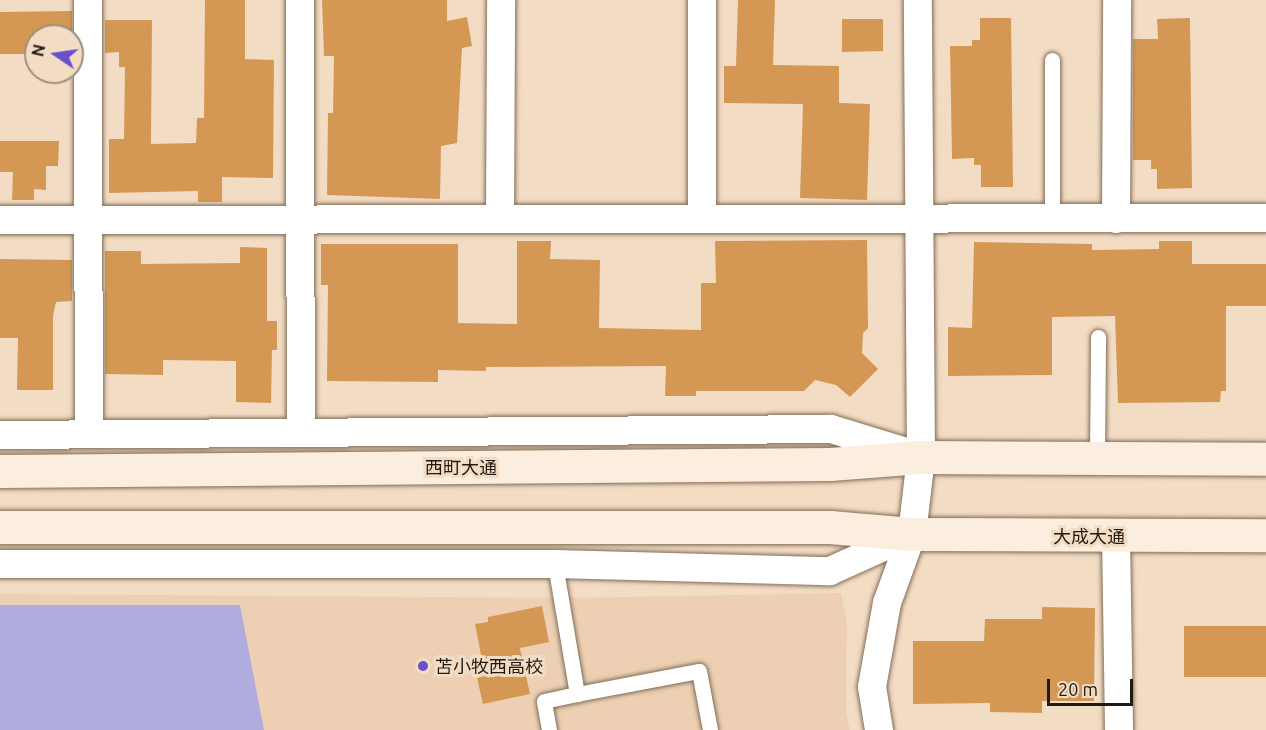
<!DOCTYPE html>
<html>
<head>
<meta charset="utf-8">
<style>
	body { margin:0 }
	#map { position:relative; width:1266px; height:730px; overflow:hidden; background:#f3dcc4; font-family:Ubuntu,"Noto Sans JP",sans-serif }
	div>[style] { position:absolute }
	.built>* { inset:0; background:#edd0b3 }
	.green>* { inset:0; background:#b0adde }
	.building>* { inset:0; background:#d49854 }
	.roads { filter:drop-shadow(0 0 2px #826d57) drop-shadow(0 0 2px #826d57) }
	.lane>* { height:15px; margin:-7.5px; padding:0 7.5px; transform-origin:7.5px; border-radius:7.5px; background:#fff }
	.street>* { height:28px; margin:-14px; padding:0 14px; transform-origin:14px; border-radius:14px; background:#fff }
	.secondary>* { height:33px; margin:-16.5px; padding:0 16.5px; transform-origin:16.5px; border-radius:16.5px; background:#fceedf }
	.dots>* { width:16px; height:16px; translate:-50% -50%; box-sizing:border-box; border:3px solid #f3dcc4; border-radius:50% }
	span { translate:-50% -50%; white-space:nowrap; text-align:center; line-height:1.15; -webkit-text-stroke:6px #f3dcc4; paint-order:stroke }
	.street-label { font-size:18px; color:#221a11 }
	.poi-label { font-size:18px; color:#221a11 }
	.left { translate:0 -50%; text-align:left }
	.north { position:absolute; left:24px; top:24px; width:60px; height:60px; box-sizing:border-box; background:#f3dcc4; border:2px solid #9f8e7c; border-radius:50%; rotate:283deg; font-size:16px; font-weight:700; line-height:24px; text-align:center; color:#221a11 }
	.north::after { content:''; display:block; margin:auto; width:21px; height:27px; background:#6951ca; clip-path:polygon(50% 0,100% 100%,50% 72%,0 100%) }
	.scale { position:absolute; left:1047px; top:679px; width:86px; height:27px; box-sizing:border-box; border:3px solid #221a11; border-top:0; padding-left:8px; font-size:18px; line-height:21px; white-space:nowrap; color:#221a11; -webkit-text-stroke:4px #f3dcc4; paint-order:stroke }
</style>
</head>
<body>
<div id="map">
	<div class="built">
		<div style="clip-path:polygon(841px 593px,847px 622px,846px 711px,850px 730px,0 730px,0 594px,564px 598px)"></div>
	</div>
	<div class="green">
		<div style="clip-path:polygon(0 605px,240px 605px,264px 730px,0 730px)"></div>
	</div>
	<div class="building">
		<div style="clip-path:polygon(205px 0,245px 0,245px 59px,274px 60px,273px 178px,222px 177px,222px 202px,198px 202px,198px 191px,109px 193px,109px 139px,124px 139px,125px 67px,119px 67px,119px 52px,105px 53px,105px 20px,152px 20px,151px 144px,196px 143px,197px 118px,204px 118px)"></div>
		<div style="clip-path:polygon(322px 0,447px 0,447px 21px,467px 17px,472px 46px,462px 48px,457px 143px,441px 146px,440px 199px,327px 195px,328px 113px,333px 113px,334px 56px,324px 56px)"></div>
		<div style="clip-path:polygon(738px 0,775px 0,773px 65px,839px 66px,839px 103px,870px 104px,867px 200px,800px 198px,803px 104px,724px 103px,724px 66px,736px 66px)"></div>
		<div style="clip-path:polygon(72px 11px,72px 36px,36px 36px,36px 54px,0 54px,0 12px)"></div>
		<div style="clip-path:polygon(980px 18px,1011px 18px,1013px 187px,981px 187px,981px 165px,974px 165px,974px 158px,952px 159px,950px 46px,972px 46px,972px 40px,980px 40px)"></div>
		<div style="clip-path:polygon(1190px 18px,1192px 188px,1157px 189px,1157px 169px,1151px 169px,1151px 160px,1133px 160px,1133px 39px,1158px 39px,1157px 19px)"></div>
		<div style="clip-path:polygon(842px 19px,883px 19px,883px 51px,842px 52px)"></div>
		<div style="clip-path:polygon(0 141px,59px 141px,58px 166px,46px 166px,46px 190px,34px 189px,34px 200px,12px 200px,13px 172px,0 172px)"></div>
		<div style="clip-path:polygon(867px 240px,868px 328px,863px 333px,862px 353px,878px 369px,850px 397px,836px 385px,815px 380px,804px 391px,696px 391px,696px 396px,665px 396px,666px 366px,486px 367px,486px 371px,438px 370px,438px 382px,327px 381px,328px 285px,321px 285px,321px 244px,458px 244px,458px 323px,517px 324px,517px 241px,551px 241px,550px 259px,600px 260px,599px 328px,701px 330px,701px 283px,716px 283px,715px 241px)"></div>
		<div style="clip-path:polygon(1159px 241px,1192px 241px,1192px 264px,1266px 264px,1266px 306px,1226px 306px,1226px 391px,1221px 391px,1220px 402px,1118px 403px,1115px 316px,1052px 317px,1052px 375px,948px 376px,948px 327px,972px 328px,974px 242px,1092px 244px,1092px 250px,1159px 249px)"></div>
		<div style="clip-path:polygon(240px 247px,267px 248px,267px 321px,277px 321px,277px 350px,272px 350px,271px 403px,236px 402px,236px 361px,163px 360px,163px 375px,105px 374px,105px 251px,141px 251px,141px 264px,240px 263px)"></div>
		<div style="clip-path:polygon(0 259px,72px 260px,72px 301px,56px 302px,53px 316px,53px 390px,17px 390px,18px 338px,0 338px)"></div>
		<div style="clip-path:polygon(542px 606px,549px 642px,520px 648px,530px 694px,483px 704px,477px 678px,485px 676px,475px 624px,488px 622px,488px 617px)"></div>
		<div style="clip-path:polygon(1042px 607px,1095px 608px,1094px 701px,1042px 701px,1042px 713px,990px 712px,990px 703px,913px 704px,913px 641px,984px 641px,985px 619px,1042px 619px)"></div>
		<div style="clip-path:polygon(1184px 626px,1266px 626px,1266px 677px,1184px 677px)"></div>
	</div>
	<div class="roads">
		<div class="lane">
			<div style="left:1052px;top:220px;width:160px;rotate:-90deg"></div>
			<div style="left:1097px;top:459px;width:122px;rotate:-89.5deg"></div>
			<div style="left:555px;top:564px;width:132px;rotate:80.4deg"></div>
			<div style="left:577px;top:694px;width:124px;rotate:-10.7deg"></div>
			<div style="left:699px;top:671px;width:60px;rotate:79.4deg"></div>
			<div style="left:549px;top:730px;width:29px;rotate:-100deg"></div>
			<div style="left:544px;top:701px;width:34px;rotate:-12deg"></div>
		</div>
		<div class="street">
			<div style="left:88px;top:0;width:434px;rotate:89.9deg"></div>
			<div style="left:300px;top:0;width:433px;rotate:89.9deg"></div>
			<div style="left:500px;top:217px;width:217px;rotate:-89.7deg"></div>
			<div style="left:702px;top:217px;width:217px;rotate:-90deg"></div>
			<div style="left:1116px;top:219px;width:219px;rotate:-89.7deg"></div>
			<div style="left:0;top:220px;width:1266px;rotate:-0.09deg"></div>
			<div style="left:0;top:435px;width:831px;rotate:-0.41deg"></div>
			<div style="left:831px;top:429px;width:89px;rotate:17deg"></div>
			<div style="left:1116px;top:537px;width:193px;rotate:89.1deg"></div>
			<div style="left:0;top:564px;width:555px"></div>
			<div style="left:555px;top:564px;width:275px;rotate:1.5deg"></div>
			<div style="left:830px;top:571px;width:90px;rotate:-24.3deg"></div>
			<div style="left:879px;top:730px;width:44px;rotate:-99.2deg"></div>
			<div style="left:872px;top:687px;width:85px;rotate:-79.9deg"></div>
			<div style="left:887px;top:603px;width:73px;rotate:-70.1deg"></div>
			<div style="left:912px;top:534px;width:78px;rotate:-83.3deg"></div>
			<div style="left:921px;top:457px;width:457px;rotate:-90.4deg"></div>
		</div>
		<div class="secondary">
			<div style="left:0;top:471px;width:830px;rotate:-0.48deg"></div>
			<div style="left:830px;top:464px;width:91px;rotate:-4.4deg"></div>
			<div style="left:921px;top:457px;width:345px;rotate:0.3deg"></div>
			<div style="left:0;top:527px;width:830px"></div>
			<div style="left:830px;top:527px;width:82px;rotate:4.9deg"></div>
			<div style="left:912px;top:534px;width:354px;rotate:0.2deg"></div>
		</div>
	</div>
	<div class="dots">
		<div style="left:423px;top:666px;background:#6951ca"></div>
	</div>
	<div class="street-label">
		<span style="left:461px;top:467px">西町大通</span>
		<span style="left:1089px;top:536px">大成大通</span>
	</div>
	<div class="poi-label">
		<span class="left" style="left:435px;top:666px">苫小牧西高校</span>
	</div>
	<div class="north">N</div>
	<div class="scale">20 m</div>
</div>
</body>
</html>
